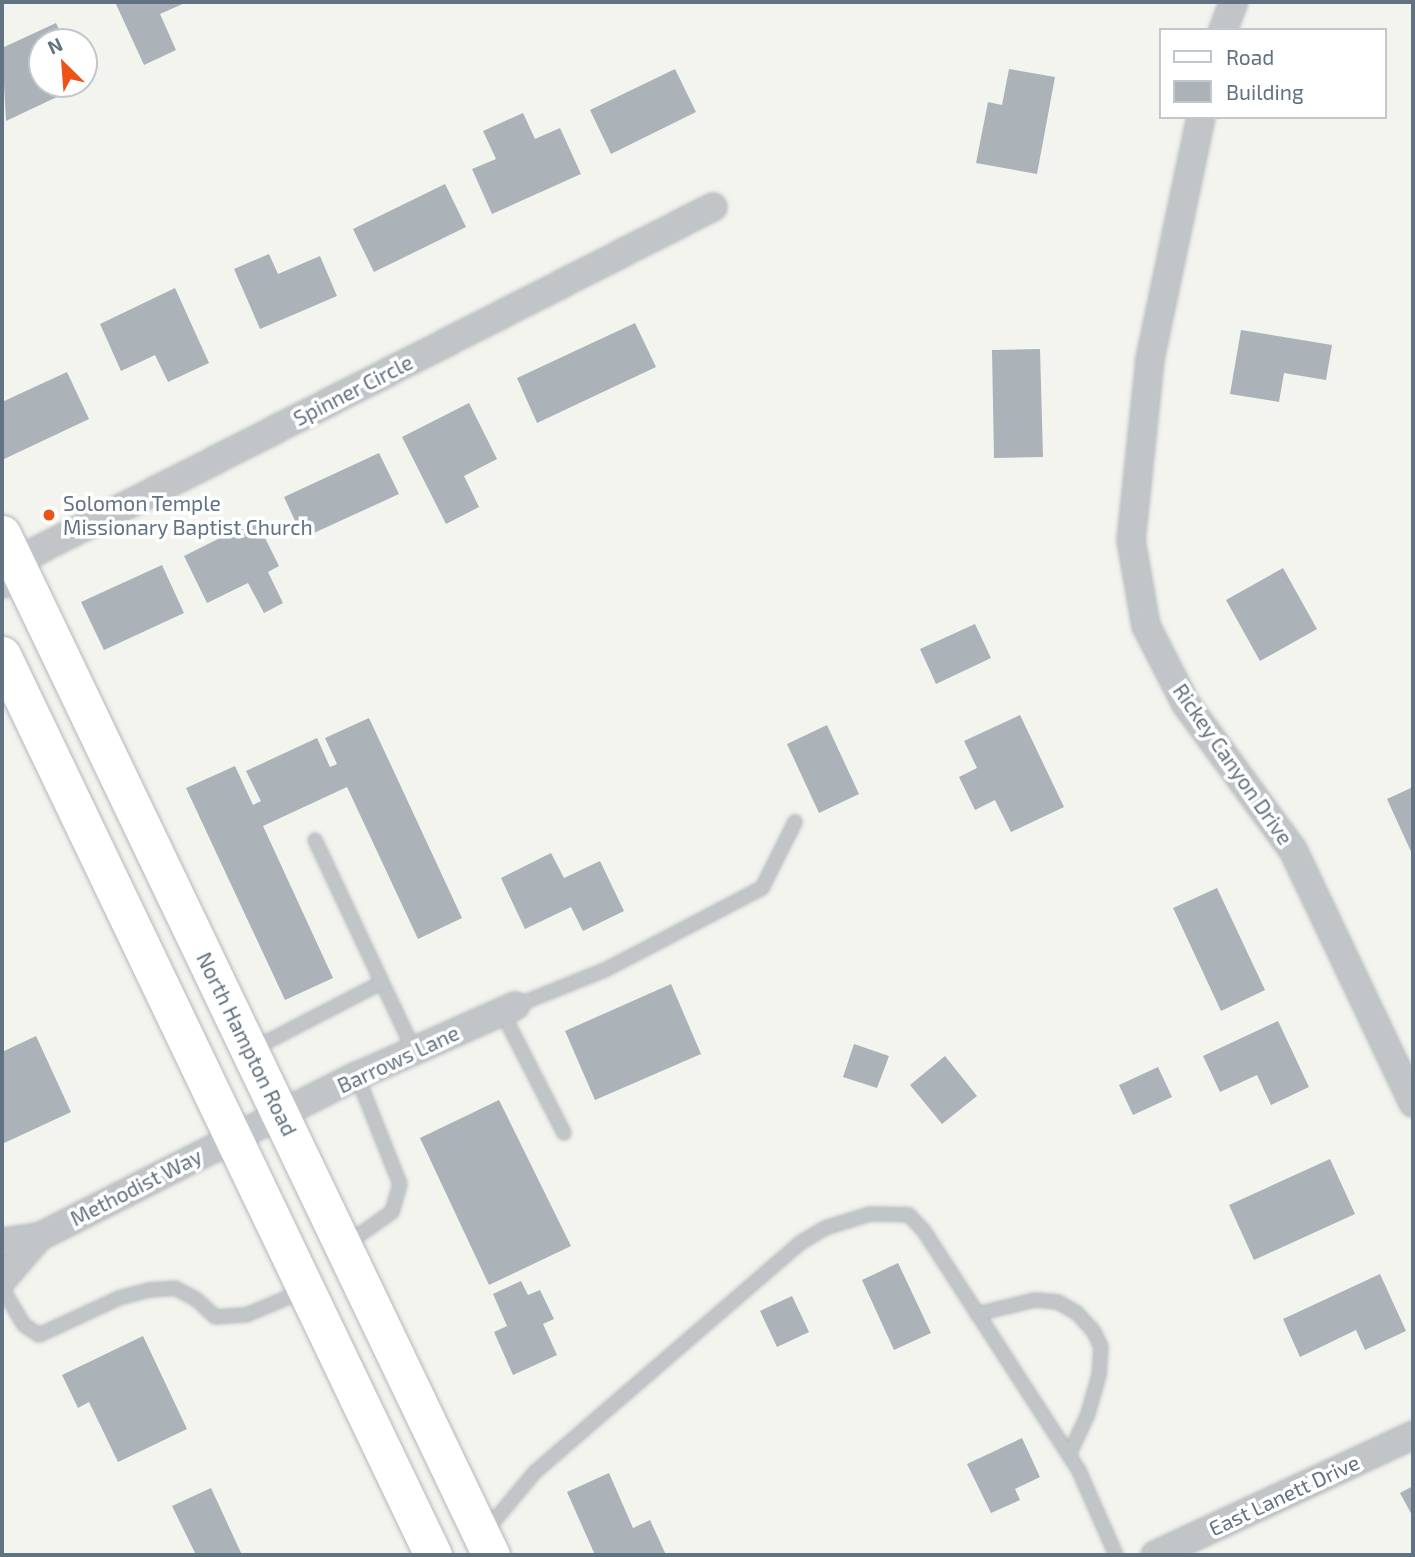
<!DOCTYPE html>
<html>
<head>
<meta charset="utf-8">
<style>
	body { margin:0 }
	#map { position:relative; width:1415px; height:1557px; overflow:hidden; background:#f4f4ef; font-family:"Exo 2",sans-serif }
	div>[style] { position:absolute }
	.building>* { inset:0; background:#abb2b8 }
	.roads { filter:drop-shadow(0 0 2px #b3b8bd) drop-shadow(0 0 2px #b3b8bd) }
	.lane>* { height:12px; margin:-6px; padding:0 6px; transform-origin:6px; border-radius:6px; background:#c1c5c8 }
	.street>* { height:26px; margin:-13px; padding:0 13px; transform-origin:13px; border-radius:13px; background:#c1c5c8 }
	.secondary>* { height:37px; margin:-18.5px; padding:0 18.5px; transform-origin:18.5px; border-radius:18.5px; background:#fff }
	.dots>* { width:19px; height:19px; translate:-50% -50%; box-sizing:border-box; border:4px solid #fff; border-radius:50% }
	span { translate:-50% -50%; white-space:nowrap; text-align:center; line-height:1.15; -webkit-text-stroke:7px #fff; paint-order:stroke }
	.street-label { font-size:21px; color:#617282 }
	.poi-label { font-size:21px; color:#617282 }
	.left { translate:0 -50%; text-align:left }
	.frame { position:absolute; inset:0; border:4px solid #617282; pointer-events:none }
	.legend { position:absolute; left:1159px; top:28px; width:228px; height:91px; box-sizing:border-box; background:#fff; border:2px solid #c0c7cd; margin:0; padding:9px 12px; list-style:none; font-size:21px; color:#617282 }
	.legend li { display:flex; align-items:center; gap:14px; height:35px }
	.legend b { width:35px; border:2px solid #c0c7cd }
	.north { position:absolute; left:28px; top:28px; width:70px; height:70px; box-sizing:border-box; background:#fff; border:2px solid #c0c7cd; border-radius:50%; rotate:335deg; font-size:19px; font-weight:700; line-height:28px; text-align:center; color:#617282 }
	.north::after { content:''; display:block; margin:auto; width:24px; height:32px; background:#ed5216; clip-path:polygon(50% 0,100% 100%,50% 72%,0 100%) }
</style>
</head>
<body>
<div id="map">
	<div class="building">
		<div style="clip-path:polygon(115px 2px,187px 2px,160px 14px,176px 50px,144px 65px)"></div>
		<div style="clip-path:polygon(56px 23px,65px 42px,42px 42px,42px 84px,53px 84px,59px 96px,6px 121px,2px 48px)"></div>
		<div style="clip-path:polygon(675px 69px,696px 112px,611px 154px,590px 110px)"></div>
		<div style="clip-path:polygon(1009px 69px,1055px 77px,1037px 174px,976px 163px,988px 102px,1002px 105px)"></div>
		<div style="clip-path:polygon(523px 113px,535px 139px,560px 128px,581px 174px,492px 214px,472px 169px,496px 159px,483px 131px)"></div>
		<div style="clip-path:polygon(445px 184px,466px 227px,374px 272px,353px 229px)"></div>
		<div style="clip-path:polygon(269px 254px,278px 274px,320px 256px,337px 296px,260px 329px,234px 269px)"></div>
		<div style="clip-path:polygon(175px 288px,209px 363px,168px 382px,155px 355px,121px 371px,100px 324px)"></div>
		<div style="clip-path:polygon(635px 323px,656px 367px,537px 423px,517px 378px)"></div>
		<div style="clip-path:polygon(1241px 330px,1332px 345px,1326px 380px,1284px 373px,1279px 402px,1230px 394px)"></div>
		<div style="clip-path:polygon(1040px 349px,1043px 457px,994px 458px,992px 350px)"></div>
		<div style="clip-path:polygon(67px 372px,89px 419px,2px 460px,2px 402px)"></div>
		<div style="clip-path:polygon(469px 403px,497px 459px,464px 476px,479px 507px,446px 524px,402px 437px)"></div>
		<div style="clip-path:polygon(379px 453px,399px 494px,303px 538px,284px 497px)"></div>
		<div style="clip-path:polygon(256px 520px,279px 566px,268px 572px,283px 603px,264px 613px,248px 583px,207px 603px,184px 556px)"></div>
		<div style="clip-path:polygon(162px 565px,184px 613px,104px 650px,81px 602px)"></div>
		<div style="clip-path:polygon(1283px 568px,1317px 629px,1260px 661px,1226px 600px)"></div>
		<div style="clip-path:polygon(975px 624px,991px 658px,936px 684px,920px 649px)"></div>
		<div style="clip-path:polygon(1020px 715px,1064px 807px,1011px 832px,995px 800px,975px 810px,959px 777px,977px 768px,964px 741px)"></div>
		<div style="clip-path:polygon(369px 718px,462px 918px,418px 939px,347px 787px,263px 826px,333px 978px,285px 1000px,186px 788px,235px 766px,253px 805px,261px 801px,246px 771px,317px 738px,330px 767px,337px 764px,325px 738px)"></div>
		<div style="clip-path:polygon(827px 725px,859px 794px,819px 813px,787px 744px)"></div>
		<div style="clip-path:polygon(1413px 787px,1413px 856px,1387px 799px)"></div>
		<div style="clip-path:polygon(551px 853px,564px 878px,600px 861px,624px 911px,583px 931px,571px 907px,525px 929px,501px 878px)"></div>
		<div style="clip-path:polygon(1217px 888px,1265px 990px,1221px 1011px,1173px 908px)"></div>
		<div style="clip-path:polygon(671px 984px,701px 1054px,595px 1100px,565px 1031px)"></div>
		<div style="clip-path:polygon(1278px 1021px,1309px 1087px,1271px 1105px,1257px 1075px,1220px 1092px,1203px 1056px)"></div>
		<div style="clip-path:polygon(36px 1036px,71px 1112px,2px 1144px,2px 1052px)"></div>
		<div style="clip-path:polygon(854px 1044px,889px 1056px,877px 1088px,843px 1077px)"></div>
		<div style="clip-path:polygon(945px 1056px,977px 1096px,942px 1124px,910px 1085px)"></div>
		<div style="clip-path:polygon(1158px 1067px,1172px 1097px,1133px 1115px,1119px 1085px)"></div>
		<div style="clip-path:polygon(499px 1100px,571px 1246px,489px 1285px,420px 1138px)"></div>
		<div style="clip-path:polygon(1330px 1159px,1355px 1214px,1254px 1260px,1229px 1205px)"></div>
		<div style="clip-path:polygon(898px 1263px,931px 1333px,894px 1350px,862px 1280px)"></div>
		<div style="clip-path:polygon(1380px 1274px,1406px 1331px,1365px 1350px,1356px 1330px,1300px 1357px,1283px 1319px)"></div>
		<div style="clip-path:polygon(521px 1281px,528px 1295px,540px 1290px,554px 1319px,543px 1324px,557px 1355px,513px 1375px,494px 1332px,507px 1326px,493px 1294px)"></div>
		<div style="clip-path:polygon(792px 1296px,809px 1332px,777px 1347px,760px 1311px)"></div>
		<div style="clip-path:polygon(143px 1336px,187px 1429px,118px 1462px,89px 1402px,78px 1408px,62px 1375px)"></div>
		<div style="clip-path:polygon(1022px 1438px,1040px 1477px,1015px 1489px,1020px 1500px,991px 1513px,967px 1464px)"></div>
		<div style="clip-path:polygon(609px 1473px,633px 1528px,650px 1520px,666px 1555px,595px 1555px,567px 1492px)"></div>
		<div style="clip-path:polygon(1413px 1486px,1413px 1517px,1400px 1493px)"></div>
		<div style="clip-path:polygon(211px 1488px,242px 1555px,196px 1555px,172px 1506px)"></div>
	</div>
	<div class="roads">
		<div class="lane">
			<div style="left:315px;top:840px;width:232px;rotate:64.8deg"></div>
			<div style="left:515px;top:1006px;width:99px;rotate:-21.9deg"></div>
			<div style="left:607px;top:969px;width:175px;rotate:-27.6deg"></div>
			<div style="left:762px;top:888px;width:74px;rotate:-63.4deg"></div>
			<div style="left:502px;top:1012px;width:136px;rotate:62.9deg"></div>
			<div style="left:253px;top:1049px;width:144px;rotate:-27.3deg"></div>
			<div style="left:346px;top:1244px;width:56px;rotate:-34.8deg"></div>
			<div style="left:392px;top:1212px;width:29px;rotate:-74deg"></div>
			<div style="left:400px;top:1184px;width:116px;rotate:-111.7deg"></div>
			<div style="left:2px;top:1288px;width:43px;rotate:59.3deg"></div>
			<div style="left:24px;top:1325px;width:18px;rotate:34deg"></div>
			<div style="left:39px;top:1335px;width:88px;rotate:-24.8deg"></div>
			<div style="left:119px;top:1298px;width:31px;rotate:-15deg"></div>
			<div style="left:149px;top:1290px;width:26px;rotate:-4deg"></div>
			<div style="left:175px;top:1288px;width:24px;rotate:28deg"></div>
			<div style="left:196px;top:1299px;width:26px;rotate:43deg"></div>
			<div style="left:215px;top:1317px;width:31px;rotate:-4deg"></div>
			<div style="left:246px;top:1315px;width:62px;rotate:-22.8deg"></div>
			<div style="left:977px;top:1314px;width:60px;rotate:-13.6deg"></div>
			<div style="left:1035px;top:1300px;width:23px;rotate:5deg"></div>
			<div style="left:1058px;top:1302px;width:22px;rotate:30deg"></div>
			<div style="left:1077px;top:1313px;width:25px;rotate:48deg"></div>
			<div style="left:1094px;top:1332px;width:17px;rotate:65deg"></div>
			<div style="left:1101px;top:1347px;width:28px;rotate:94deg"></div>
			<div style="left:1099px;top:1375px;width:41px;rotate:105.8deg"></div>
			<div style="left:1088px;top:1414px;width:45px;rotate:114.9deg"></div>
			<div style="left:484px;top:1533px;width:80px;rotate:-50.1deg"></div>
			<div style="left:535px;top:1472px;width:350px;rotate:-40.8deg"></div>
			<div style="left:800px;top:1243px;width:29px;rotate:-31deg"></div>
			<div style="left:825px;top:1228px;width:47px;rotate:-17.3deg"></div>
			<div style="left:870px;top:1214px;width:39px;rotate:1deg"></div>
			<div style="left:909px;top:1215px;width:22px;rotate:47deg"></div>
			<div style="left:924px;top:1231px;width:286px;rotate:57.1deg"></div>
			<div style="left:1079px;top:1471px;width:92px;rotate:66.2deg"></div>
		</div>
		<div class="street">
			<div style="left:1223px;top:30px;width:30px;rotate:-69deg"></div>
			<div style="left:1201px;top:117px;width:248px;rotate:101.9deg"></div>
			<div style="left:1150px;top:360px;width:181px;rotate:96deg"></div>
			<div style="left:1131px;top:540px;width:87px;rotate:80.1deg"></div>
			<div style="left:1146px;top:626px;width:88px;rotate:62.9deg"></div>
			<div style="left:1186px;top:704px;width:181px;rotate:53.8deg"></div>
			<div style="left:1293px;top:850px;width:280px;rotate:64.6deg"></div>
			<div style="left:2px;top:584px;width:26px;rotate:-59deg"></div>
			<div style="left:15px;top:562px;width:783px;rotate:-26.96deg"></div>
			<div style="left:2px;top:1242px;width:37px;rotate:-8deg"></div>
			<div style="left:39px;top:1237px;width:356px;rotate:-26.9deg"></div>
			<div style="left:357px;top:1076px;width:173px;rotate:-23.9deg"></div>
			<div style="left:2px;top:1280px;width:57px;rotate:-49.3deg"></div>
			<div style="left:1155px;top:1555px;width:285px;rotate:-24.9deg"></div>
		</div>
		<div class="secondary">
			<div style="left:2px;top:534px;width:1132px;rotate:64.41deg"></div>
			<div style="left:2px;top:655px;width:998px;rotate:64.41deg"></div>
		</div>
	</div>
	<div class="dots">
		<div style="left:49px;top:515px;background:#ed5216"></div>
	</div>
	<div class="street-label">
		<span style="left:353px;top:390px;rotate:-27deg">Spinner Circle</span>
		<span style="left:1233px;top:764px;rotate:55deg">Rickey Canyon Drive</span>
		<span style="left:247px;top:1044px;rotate:64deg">North Hampton Road</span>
		<span style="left:398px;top:1059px;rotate:-25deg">Barrows Lane</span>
		<span style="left:136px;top:1187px;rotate:-27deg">Methodist Way</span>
		<span style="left:1284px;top:1495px;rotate:-25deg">East Lanett Drive</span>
	</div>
	<div class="poi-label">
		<span class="left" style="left:63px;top:515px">Solomon Temple<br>Missionary Baptist Church</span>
	</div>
	<div class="frame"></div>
	<ul class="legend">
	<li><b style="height:9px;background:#fff"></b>Road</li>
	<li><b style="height:19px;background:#abb2b8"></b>Building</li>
	</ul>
	<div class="north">N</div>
</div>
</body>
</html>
